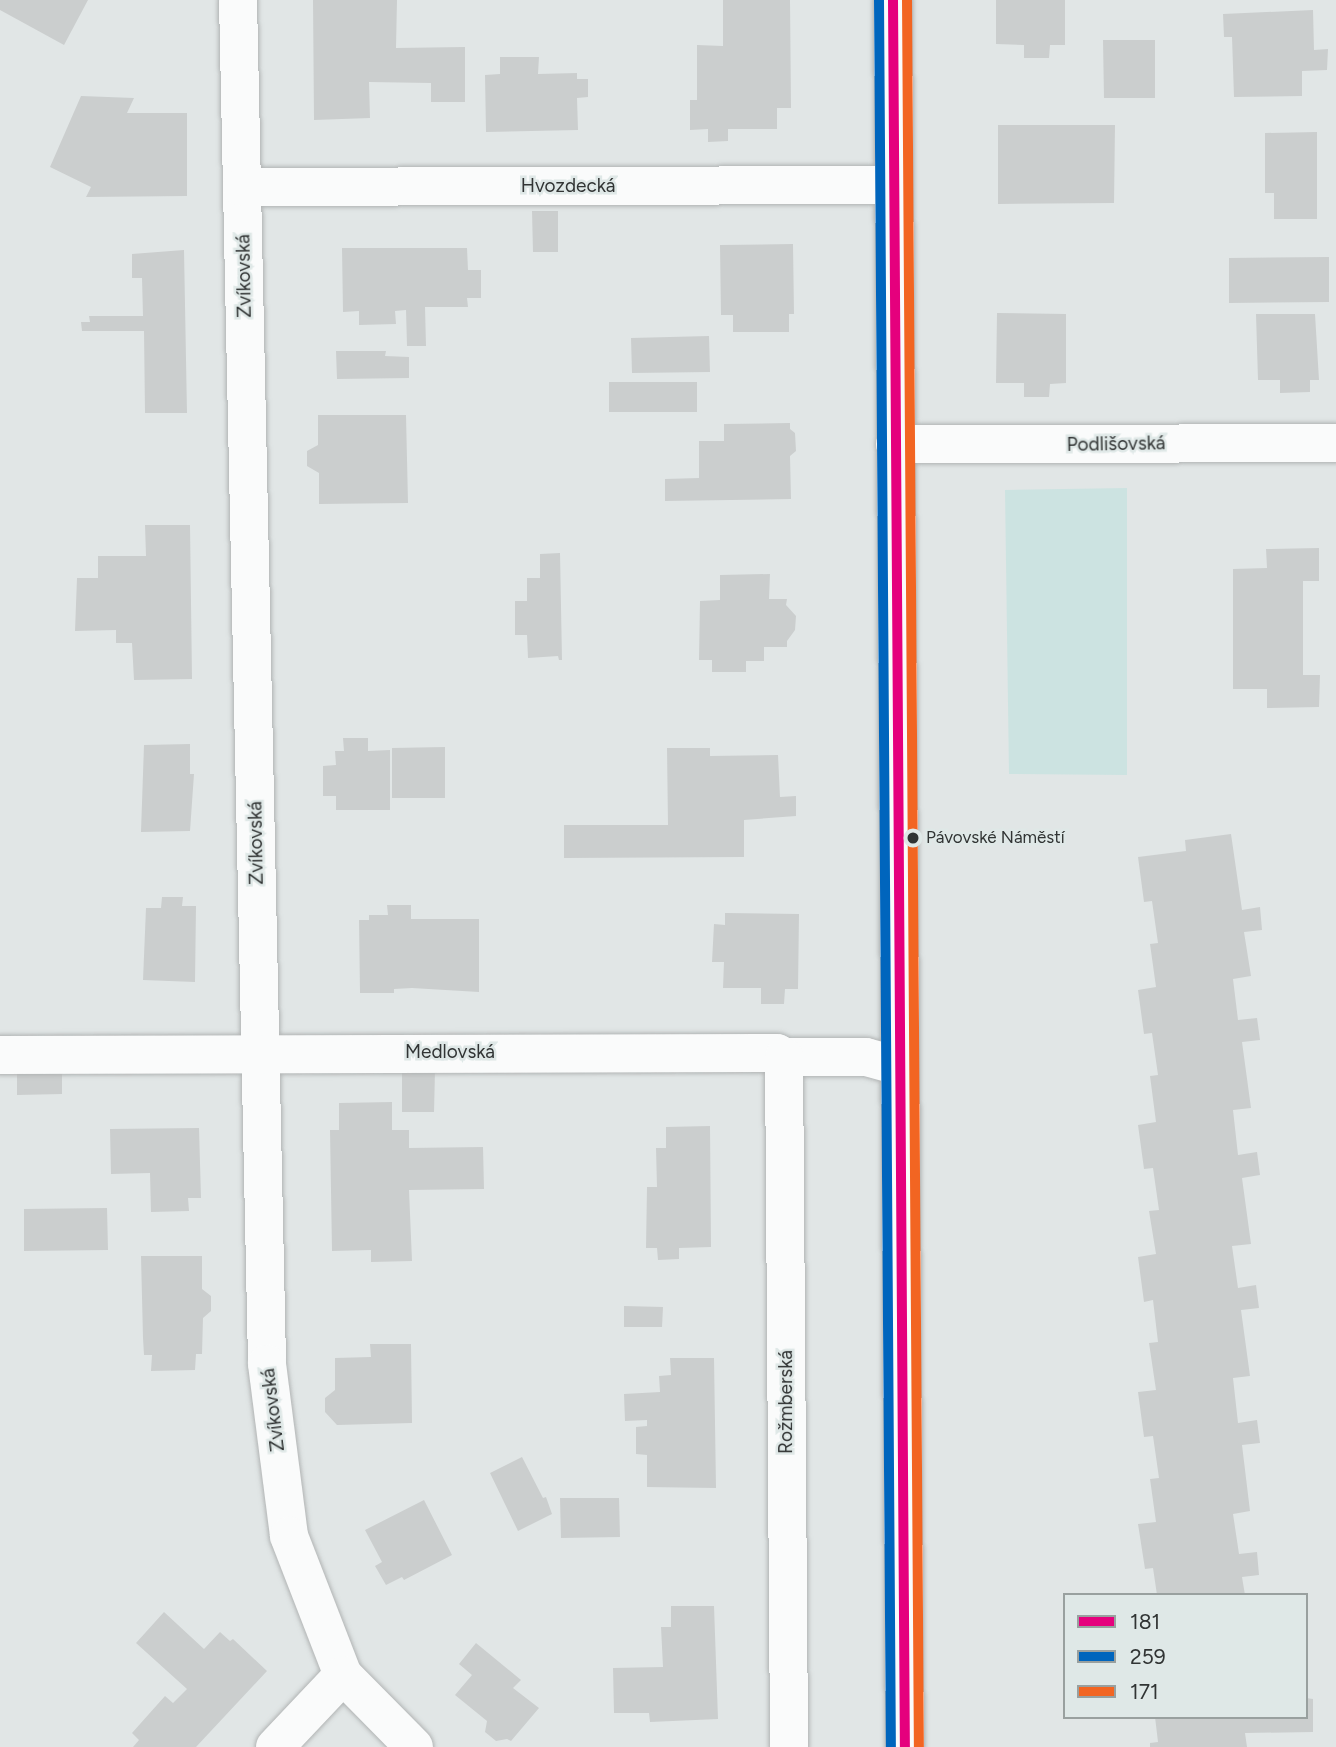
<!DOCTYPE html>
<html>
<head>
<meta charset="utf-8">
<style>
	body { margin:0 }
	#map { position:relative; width:1336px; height:1747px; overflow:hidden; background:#e1e6e6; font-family:Figtree,sans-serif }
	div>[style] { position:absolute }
	.green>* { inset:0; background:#cce3e1 }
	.building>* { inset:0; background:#cbcece }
	.roads { filter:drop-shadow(0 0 2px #b1b4b4) drop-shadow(0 0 2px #b1b4b4) }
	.street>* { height:38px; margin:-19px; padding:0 19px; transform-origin:19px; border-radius:19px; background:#fafbfb }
	.secondary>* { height:38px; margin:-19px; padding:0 19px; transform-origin:19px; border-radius:19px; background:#fafbfb }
	.bus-1>* { height:10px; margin:-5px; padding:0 5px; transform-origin:5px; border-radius:5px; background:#e5007d }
	.bus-2>* { height:10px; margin:-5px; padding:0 5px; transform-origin:5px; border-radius:5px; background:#0065bd }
	.bus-3>* { height:10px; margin:-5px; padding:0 5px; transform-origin:5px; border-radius:5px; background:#f26522 }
	.dots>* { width:19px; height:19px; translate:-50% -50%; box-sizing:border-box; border:4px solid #dfe8e7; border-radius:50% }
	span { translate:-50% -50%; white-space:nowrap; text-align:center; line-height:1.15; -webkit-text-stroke:5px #dfe8e7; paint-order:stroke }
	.bus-label { font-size:17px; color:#313434 }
	.left { translate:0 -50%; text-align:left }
	.street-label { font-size:19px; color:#313434 }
	.legend { position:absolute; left:1063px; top:1593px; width:245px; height:126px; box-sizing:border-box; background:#dfe8e7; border:2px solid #99a09f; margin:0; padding:9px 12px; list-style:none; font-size:21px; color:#313434 }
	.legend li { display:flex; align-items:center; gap:14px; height:35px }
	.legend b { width:35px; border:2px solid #99a09f }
</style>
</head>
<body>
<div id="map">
	<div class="green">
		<div style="clip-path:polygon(1127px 488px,1127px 775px,1009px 774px,1005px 490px)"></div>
	</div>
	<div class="building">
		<div style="clip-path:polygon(0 0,88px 0,64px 45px,0 10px)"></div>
		<div style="clip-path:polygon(313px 0,397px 0,396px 48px,465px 47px,465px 102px,431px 102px,431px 83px,369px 82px,370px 118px,314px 120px)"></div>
		<div style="clip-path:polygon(723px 0,790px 0,791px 108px,777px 108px,777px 129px,728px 129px,728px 141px,708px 142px,708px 129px,690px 130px,690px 100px,697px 100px,697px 45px,723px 46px)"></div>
		<div style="clip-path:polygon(996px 0,1065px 0,1065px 45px,1050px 45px,1049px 58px,1024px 58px,1024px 45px,996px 44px)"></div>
		<div style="clip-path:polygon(1313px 10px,1314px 50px,1328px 49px,1327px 70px,1302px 71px,1302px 96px,1234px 97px,1232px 37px,1224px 37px,1223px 14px)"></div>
		<div style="clip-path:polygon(1103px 40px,1155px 40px,1155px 98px,1104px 98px)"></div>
		<div style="clip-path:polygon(500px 57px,539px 57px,538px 74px,577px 73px,577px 79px,588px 79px,588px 97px,577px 98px,578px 130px,486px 132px,485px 75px,500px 74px)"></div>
		<div style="clip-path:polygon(81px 96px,134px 98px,127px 113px,187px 113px,187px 196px,86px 197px,91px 187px,50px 167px)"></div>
		<div style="clip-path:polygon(998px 125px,1115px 125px,1114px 203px,998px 204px)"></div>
		<div style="clip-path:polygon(1317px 132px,1317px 219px,1274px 219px,1274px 193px,1265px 193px,1265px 133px)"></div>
		<div style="clip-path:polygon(532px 211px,558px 211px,558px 252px,533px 252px)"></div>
		<div style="clip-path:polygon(793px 244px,794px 314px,789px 314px,789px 332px,733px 332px,733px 315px,721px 315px,720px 245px)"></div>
		<div style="clip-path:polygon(342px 248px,467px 248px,468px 270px,481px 270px,481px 298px,467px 298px,468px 307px,425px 307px,426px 346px,407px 346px,406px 310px,395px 311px,396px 324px,359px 325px,359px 311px,343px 312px)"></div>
		<div style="clip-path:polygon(184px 250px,187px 413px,145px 413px,144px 331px,82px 331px,81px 322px,90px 322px,89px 316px,143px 316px,142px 278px,132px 278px,132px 254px)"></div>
		<div style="clip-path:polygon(1329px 257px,1329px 302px,1229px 303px,1229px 258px)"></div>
		<div style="clip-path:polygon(997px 313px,1066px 314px,1066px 383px,1050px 384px,1049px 397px,1024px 397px,1024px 383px,996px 383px)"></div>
		<div style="clip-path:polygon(1256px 314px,1315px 314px,1319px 380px,1310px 380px,1310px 392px,1280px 393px,1280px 380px,1258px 380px)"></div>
		<div style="clip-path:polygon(709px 336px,710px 372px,632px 373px,631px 338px)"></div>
		<div style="clip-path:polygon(336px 351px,386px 351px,385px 356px,409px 357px,409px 378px,337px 379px)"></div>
		<div style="clip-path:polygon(609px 382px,697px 382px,697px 412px,609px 412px)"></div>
		<div style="clip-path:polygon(318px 415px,406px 415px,408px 503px,319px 504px,319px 473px,307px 466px,307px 451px,318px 445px)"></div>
		<div style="clip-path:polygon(790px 423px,790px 429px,795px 433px,796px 451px,790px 456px,791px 499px,665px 501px,665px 479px,699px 478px,699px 441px,724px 441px,724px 424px)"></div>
		<div style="clip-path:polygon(145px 525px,190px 525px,192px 679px,134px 680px,132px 643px,116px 643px,116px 630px,75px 631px,77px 578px,98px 578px,98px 556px,146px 556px)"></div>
		<div style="clip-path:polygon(1319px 548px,1319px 581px,1303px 581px,1303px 675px,1320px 675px,1319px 707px,1267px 708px,1267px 689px,1233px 689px,1233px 569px,1267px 568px,1266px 549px)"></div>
		<div style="clip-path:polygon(560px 553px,562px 660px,559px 660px,558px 656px,528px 658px,527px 635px,515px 635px,515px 601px,527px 601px,527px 578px,540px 578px,540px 554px)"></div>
		<div style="clip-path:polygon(770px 574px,769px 599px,787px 599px,786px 605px,796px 616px,795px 630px,787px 641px,787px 647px,764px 647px,764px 661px,746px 661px,746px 672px,712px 672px,712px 660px,699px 660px,700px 601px,720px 600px,720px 575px)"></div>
		<div style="clip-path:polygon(343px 738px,368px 738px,368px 751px,390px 750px,390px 810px,336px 810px,336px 796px,323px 796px,323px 766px,336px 765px,335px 751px,344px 751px)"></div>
		<div style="clip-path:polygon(190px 744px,190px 774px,194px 774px,190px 831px,141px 832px,144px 745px)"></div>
		<div style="clip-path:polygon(445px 747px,445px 798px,392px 798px,392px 748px)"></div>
		<div style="clip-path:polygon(667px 748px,710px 748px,710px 756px,778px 755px,780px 797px,796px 796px,796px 816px,744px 820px,744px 857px,564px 858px,564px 825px,668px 825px)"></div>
		<div style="clip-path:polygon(1231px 834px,1242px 910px,1260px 907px,1262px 930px,1244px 932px,1251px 976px,1233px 979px,1238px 1020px,1257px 1018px,1260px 1040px,1242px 1042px,1251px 1108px,1233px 1110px,1238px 1155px,1257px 1152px,1260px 1175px,1242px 1178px,1251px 1244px,1232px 1246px,1238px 1288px,1256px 1285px,1259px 1308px,1241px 1310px,1250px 1376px,1233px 1378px,1238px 1423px,1257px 1420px,1260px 1443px,1242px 1445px,1250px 1511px,1233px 1514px,1239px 1554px,1257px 1552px,1259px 1575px,1242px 1577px,1245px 1595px,1157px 1595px,1153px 1568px,1145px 1569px,1138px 1524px,1156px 1522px,1150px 1479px,1159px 1478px,1153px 1436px,1144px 1437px,1138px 1392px,1156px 1390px,1149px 1343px,1158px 1342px,1153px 1300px,1144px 1302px,1138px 1257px,1156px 1254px,1149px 1211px,1159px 1210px,1153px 1168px,1144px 1169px,1138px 1125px,1156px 1122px,1150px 1076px,1158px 1075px,1152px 1033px,1144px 1034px,1138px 990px,1156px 987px,1150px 944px,1158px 943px,1152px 901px,1144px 902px,1138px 857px,1186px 851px,1185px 840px)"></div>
		<div style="clip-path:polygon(162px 897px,183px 897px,182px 906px,196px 906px,195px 982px,143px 980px,146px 908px,161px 908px)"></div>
		<div style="clip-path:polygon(387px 905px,411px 905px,411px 919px,479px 919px,479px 992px,412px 988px,394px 989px,394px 993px,360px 993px,359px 920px,369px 920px,369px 915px,388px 915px)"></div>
		<div style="clip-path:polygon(725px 913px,799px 914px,798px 989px,785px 989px,784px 1004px,761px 1004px,761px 988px,723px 988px,724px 962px,712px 962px,714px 924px,725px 925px)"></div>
		<div style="clip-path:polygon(62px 1070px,62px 1094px,17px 1095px,17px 1071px)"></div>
		<div style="clip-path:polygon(402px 1071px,435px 1071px,434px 1112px,402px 1112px)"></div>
		<div style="clip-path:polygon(392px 1102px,392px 1130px,409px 1130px,409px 1148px,483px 1147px,484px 1189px,409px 1190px,412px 1261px,371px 1262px,371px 1250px,332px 1251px,330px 1130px,339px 1130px,339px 1103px)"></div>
		<div style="clip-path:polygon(710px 1126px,711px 1247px,679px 1248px,679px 1259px,658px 1260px,657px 1248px,646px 1248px,647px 1187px,657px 1187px,656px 1148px,666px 1148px,666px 1127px)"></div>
		<div style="clip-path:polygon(199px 1128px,201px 1198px,188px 1198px,189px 1211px,151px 1212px,150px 1173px,111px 1174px,110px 1129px)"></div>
		<div style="clip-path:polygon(107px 1208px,108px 1250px,24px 1251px,24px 1209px)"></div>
		<div style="clip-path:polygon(141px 1256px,202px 1256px,202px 1289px,211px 1296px,211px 1311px,203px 1318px,202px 1354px,196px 1354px,195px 1370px,151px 1371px,152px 1355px,144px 1355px,143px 1338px)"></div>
		<div style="clip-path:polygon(624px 1306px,663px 1307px,662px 1327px,624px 1327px)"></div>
		<div style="clip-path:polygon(370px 1344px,411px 1344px,412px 1423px,337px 1425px,325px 1412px,325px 1398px,335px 1390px,335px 1358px,371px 1357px)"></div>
		<div style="clip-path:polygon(670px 1358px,714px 1358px,716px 1488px,647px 1487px,647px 1455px,636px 1454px,636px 1427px,647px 1426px,647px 1420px,625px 1421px,624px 1394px,660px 1392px,659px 1376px,671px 1375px)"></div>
		<div style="clip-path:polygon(522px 1457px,543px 1498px,546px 1497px,552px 1514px,518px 1531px,490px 1473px)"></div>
		<div style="clip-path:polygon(560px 1498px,619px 1498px,620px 1537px,561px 1538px)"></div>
		<div style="clip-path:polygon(424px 1500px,452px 1555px,404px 1580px,402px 1577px,386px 1585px,375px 1566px,382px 1562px,365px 1530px)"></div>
		<div style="clip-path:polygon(671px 1606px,714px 1606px,718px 1719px,650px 1722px,649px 1713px,614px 1713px,613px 1668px,663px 1667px,661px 1627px,671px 1627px)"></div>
		<div style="clip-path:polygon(164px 1612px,204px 1649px,220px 1632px,230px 1641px,233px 1639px,267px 1671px,196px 1747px,133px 1747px,139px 1740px,132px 1733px,165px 1696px,173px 1703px,187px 1689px,136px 1643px)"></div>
		<div style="clip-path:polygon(476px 1643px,521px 1680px,513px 1688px,539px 1708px,511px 1741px,507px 1739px,496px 1741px,485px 1732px,487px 1721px,455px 1695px,472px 1675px,459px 1664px)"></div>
		<div style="clip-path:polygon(1306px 1698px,1313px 1699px,1313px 1732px,1245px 1733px,1247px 1747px,1150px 1747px,1150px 1743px,1158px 1742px,1155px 1717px,1306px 1717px)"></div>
	</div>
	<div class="roads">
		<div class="street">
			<div style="left:238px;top:0;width:1364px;rotate:88.78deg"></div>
			<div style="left:267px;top:1364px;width:173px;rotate:82.7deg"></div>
			<div style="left:289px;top:1536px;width:149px;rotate:68.8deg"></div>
			<div style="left:343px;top:1675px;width:101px;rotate:45.4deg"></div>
			<div style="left:242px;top:187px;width:652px;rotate:-0.18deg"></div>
			<div style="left:895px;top:444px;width:441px;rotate:-0.1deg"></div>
			<div style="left:0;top:1055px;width:761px;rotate:-0.15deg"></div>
			<div style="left:761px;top:1053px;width:16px"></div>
			<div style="left:777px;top:1053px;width:8px;rotate:30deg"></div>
			<div style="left:784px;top:1057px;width:82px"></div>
			<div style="left:866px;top:1057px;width:34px;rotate:15deg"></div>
			<div style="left:784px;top:1057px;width:690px;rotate:89.58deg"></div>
			<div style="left:275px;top:1747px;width:99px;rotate:-46.6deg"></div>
		</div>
		<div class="secondary">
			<div style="left:893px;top:0;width:1747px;rotate:89.61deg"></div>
		</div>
	</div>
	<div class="bus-1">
		<div style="left:893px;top:0;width:1747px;rotate:89.61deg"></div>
	</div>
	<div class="bus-2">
		<div style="left:879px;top:0;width:1747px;rotate:89.61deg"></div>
	</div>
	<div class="bus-3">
		<div style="left:907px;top:0;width:1747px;rotate:89.61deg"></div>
	</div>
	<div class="dots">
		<div style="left:913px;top:838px;background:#313434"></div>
	</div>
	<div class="bus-label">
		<span class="left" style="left:926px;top:838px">Pávovské Náměstí</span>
	</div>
	<div class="street-label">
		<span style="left:568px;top:186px">Hvozdecká</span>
		<span style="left:244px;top:276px;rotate:-91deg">Zvíkovská</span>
		<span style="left:1116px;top:444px;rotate:-1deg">Podlišovská</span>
		<span style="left:256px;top:843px;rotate:-91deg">Zvíkovská</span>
		<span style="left:450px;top:1052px">Medlovská</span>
		<span style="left:786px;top:1402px;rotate:-90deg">Rožmberská</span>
		<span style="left:273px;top:1410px;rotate:-97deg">Zvíkovská</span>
	</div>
	<ul class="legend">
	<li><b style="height:9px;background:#e5007d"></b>181</li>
	<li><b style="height:9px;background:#0065bd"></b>259</li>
	<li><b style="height:9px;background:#f26522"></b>171</li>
	</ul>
</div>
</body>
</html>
